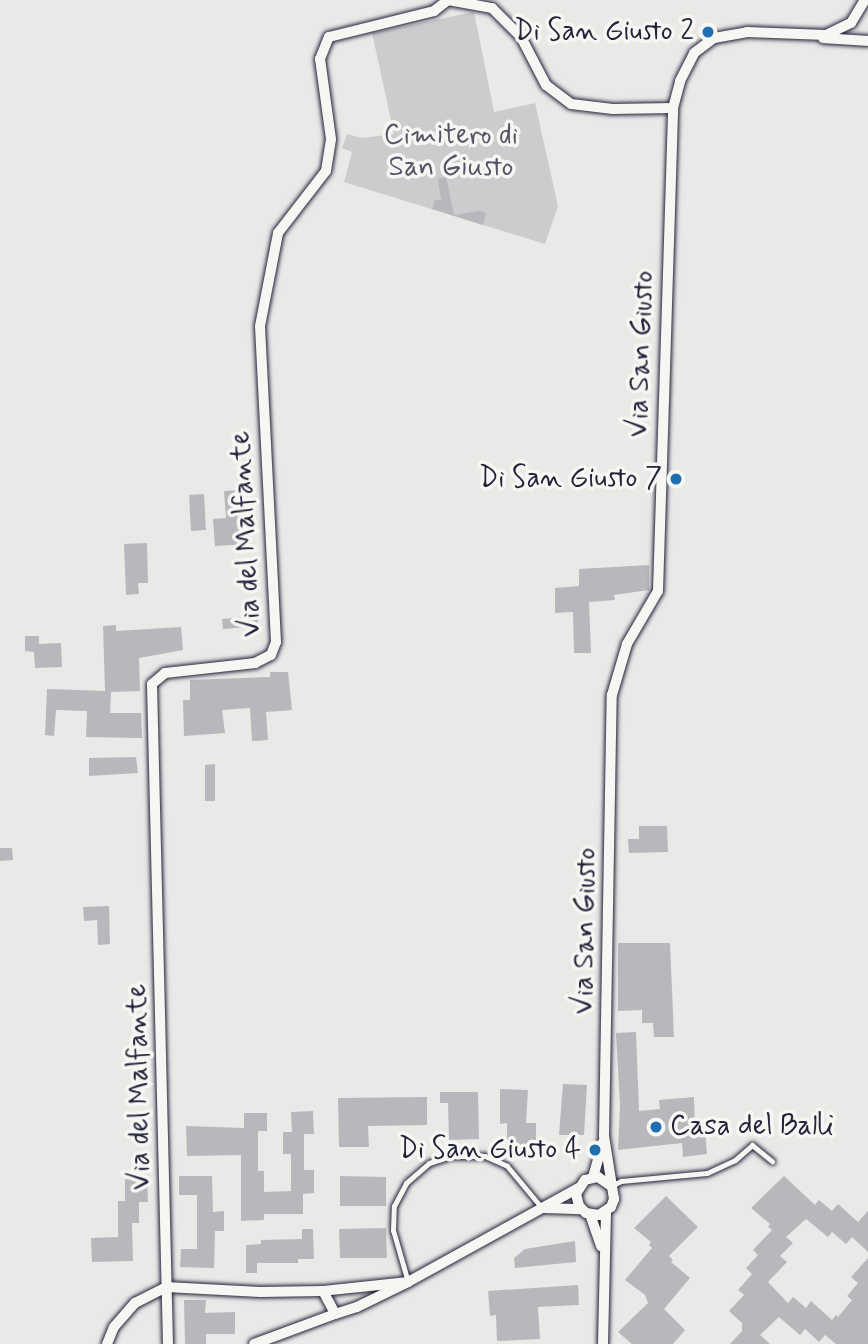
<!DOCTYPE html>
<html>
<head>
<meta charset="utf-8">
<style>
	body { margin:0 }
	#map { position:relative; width:868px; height:1344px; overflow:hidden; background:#e9e9e7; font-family:Mynerve,sans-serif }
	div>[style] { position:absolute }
	.green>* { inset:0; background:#ccccce }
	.building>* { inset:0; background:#b8b8bc }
	.roads { filter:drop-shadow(0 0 2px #22223b) drop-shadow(0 0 2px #22223b) }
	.service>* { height:5px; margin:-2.5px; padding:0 2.5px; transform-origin:2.5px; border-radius:2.5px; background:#f6f6f2 }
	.minor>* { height:10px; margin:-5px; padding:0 5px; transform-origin:5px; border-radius:5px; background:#f6f6f2 }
	.dots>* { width:19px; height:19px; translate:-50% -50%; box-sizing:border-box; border:4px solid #f6f6f2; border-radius:50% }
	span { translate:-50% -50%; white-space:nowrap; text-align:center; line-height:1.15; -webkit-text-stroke:7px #f6f6f2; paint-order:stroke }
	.poi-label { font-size:28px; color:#22223b }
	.right { translate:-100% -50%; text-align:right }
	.left { translate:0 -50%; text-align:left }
	.park-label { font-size:28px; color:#555567 }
	.street-label { font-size:28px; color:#22223b }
</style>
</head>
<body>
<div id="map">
	<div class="green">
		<div style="clip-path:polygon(474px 12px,494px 112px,535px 103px,558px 206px,545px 244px,344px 182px,352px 152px,342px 148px,347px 134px,362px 138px,394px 134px,372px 33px)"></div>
	</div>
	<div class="building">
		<div style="clip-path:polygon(446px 177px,454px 215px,480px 211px,486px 213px,483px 225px,432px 209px,435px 200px,441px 200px,438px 178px)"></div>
		<div style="clip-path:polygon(244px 490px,251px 544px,215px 546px,213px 519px,226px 518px,224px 491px)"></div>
		<div style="clip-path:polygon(204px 494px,206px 530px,191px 531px,189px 495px)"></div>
		<div style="clip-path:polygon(147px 543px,148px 583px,138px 583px,139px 594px,126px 595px,124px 544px)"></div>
		<div style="clip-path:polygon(649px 565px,649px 590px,614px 595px,615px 600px,589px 602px,591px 653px,574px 653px,573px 612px,555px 613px,555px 588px,579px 586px,579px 569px)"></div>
		<div style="clip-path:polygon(258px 616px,258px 626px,223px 629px,222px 619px)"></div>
		<div style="clip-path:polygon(116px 625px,116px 631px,181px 627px,183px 650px,139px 658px,140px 691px,111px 692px,110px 713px,141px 713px,142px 738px,86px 737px,87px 711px,56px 710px,54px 736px,45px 735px,47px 689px,105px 691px,103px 626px)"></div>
		<div style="clip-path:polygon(25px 636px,39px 636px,39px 644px,61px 643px,62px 667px,35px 668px,34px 652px,25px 651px)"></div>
		<div style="clip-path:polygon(270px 672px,288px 672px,292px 710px,266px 712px,268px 740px,252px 741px,250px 708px,222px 710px,225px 733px,184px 736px,183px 700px,190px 700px,190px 680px,270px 677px)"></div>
		<div style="clip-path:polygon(136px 757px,138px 773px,89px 776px,89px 758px)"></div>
		<div style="clip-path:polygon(215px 764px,215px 801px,205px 801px,205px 765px)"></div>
		<div style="clip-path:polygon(639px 826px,667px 826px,668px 852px,629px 853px,628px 839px,639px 839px)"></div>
		<div style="clip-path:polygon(0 848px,12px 848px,13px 860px,0 861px)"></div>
		<div style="clip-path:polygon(109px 906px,110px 944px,98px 945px,97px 920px,84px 921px,83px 907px)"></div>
		<div style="clip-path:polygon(618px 943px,670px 943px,674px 1037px,654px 1037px,653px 1023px,642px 1023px,642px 1010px,618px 1011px)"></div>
		<div style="clip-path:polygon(636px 1032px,639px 1111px,660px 1109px,659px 1100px,694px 1097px,695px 1131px,705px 1131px,707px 1154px,683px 1157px,682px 1143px,618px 1150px,620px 1105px,616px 1033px)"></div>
		<div style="clip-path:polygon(563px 1084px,587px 1085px,584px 1135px,559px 1135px)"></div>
		<div style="clip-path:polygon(500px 1089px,528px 1090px,526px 1123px,536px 1123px,536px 1157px,507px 1157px,507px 1123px,500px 1124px)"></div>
		<div style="clip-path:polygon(440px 1092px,478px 1092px,479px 1139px,449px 1140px,448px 1103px,440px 1103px)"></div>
		<div style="clip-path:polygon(427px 1097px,427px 1125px,368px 1126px,369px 1147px,339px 1147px,338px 1098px)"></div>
		<div style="clip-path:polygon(313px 1111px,314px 1134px,304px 1134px,304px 1170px,314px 1170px,314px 1193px,303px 1194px,303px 1214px,264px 1214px,264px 1220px,241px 1221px,241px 1155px,187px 1156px,186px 1126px,244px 1128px,244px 1113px,267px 1113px,267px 1131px,258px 1131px,258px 1171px,264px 1171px,264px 1192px,291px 1191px,291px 1154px,283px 1154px,283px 1132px,292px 1132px,291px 1112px)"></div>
		<div style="clip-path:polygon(179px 1176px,212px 1176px,213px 1212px,224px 1211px,224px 1231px,215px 1231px,214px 1268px,180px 1267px,181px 1249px,197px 1249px,197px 1195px,179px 1195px)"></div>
		<div style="clip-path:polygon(340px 1176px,386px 1177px,386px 1206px,340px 1206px)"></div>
		<div style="clip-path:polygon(784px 1176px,815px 1205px,819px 1200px,832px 1211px,838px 1204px,858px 1222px,868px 1211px,868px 1252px,852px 1237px,846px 1244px,832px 1232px,828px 1237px,806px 1219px,786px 1237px,793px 1243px,780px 1256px,787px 1262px,768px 1282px,788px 1303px,793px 1297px,806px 1308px,811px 1301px,832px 1320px,836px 1315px,838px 1317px,852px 1300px,847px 1296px,858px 1283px,851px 1277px,868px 1258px,868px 1344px,836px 1344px,825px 1335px,819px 1342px,805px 1329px,800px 1335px,779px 1317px,760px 1335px,770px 1344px,730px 1344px,742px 1331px,742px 1323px,729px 1311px,744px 1295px,738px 1290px,752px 1274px,746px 1268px,758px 1255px,753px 1250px,772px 1230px,768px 1227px,770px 1224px,751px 1208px)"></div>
		<div style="clip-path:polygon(125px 1179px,147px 1179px,148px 1202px,139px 1202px,139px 1223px,132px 1223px,133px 1261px,92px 1262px,91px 1238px,118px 1237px,118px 1201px,125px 1201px)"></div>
		<div style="clip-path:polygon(666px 1196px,698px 1227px,669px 1256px,673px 1260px,671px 1262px,690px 1278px,664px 1309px,685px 1330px,673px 1344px,632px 1344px,618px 1332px,648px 1303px,645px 1295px,625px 1280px,652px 1248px,649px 1245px,651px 1242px,634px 1228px)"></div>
		<div style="clip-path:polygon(386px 1228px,387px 1258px,340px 1258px,339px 1229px)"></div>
		<div style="clip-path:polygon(302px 1229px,313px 1229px,314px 1259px,298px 1259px,298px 1263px,257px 1263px,257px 1273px,246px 1273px,246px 1245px,261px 1244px,261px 1240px,302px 1239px)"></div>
		<div style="clip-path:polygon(575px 1241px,576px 1262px,515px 1268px,514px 1258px,525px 1249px)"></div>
		<div style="clip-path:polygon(578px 1285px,579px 1305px,538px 1307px,540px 1339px,497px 1341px,496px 1315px,490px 1316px,488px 1291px)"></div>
		<div style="clip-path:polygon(184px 1300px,206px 1300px,205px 1313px,235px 1312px,235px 1334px,206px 1334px,206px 1344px,185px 1344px)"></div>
	</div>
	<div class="roads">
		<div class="service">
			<div style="left:613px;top:1185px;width:9px;rotate:-27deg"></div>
			<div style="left:621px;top:1181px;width:86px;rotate:-5.3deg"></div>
			<div style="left:707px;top:1173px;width:31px;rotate:-25deg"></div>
			<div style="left:735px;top:1160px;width:23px;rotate:-41deg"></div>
			<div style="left:752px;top:1145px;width:26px;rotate:39deg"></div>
			<div style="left:408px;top:1282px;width:54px;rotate:-106.1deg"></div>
			<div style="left:393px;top:1230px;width:24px;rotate:-88deg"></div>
			<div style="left:394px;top:1206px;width:26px;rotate:-62deg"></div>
			<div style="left:406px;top:1183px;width:30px;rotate:-41deg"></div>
			<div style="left:429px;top:1163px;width:23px;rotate:-18deg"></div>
			<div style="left:451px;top:1156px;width:34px"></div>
			<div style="left:485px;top:1156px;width:24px;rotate:24deg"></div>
			<div style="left:507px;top:1166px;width:55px;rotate:50.2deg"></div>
		</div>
		<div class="minor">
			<div style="left:448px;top:0;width:45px;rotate:10.3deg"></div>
			<div style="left:492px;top:8px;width:41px;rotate:45deg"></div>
			<div style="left:521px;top:37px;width:54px;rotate:62.5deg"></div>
			<div style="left:546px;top:85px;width:31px;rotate:37deg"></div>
			<div style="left:571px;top:104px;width:42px;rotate:6.8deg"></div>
			<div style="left:613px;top:109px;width:60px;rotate:-1deg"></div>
			<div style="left:823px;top:38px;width:45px;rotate:3.8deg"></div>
			<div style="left:593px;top:1177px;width:36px;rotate:-74deg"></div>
			<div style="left:611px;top:1186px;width:16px;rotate:-145deg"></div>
			<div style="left:598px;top:1177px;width:13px;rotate:167deg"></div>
			<div style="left:585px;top:1180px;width:17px;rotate:123deg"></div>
			<div style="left:576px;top:1194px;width:12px;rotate:76deg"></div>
			<div style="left:579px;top:1206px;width:10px;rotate:45deg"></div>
			<div style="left:586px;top:1213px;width:13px;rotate:9deg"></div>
			<div style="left:599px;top:1215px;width:14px;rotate:-34deg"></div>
			<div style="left:611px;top:1207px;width:9px;rotate:-69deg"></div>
			<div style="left:614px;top:1199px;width:64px;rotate:-99deg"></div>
			<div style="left:604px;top:1136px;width:441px;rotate:-89deg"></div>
			<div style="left:612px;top:695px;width:53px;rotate:-73.6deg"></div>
			<div style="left:627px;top:644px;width:61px;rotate:-59.7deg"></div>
			<div style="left:658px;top:591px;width:483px;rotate:-88.2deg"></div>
			<div style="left:673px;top:108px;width:28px;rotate:-75deg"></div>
			<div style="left:680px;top:81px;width:31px;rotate:-63deg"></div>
			<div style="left:694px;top:53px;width:25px;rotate:-37deg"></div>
			<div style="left:714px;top:38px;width:34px;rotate:-10deg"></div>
			<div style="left:747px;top:32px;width:79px;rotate:2.2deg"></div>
			<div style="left:826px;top:35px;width:28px;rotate:-26deg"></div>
			<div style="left:851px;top:23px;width:27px;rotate:-59deg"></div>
			<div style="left:545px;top:1208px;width:36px;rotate:2deg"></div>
			<div style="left:590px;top:1214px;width:34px;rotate:71deg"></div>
			<div style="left:408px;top:1282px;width:85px;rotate:174deg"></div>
			<div style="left:323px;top:1291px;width:26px;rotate:62deg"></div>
			<div style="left:335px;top:1314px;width:23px;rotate:-18deg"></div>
			<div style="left:357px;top:1307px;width:57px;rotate:-26.1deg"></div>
			<div style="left:408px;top:1282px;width:194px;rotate:-28.9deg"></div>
			<div style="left:166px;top:1287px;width:94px;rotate:3deg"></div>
			<div style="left:260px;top:1292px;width:63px;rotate:-0.9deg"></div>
			<div style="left:107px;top:1344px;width:18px;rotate:-68deg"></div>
			<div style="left:114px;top:1327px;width:32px;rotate:-49deg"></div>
			<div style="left:135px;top:1303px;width:35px;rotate:-27deg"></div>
			<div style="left:168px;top:1344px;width:660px;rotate:-91.39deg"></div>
			<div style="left:152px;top:684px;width:17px;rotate:-40deg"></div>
			<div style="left:165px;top:673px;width:91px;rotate:-6.3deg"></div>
			<div style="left:255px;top:663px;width:18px;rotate:-27deg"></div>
			<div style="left:271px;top:655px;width:14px;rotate:-69deg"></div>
			<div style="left:276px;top:642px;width:316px;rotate:-92.9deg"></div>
			<div style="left:260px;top:326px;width:95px;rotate:-79deg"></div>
			<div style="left:278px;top:233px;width:78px;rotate:-52.3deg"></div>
			<div style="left:326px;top:171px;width:32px;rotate:-81deg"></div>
			<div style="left:331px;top:139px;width:81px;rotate:-97.8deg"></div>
			<div style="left:320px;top:59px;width:24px;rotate:-68deg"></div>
			<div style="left:329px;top:37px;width:108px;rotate:-13.9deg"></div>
			<div style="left:434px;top:11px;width:18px;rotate:-38deg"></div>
			<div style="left:254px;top:1344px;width:86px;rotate:-20.3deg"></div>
			<div style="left:603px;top:1344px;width:132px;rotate:-88.7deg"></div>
		</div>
	</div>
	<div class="dots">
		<div style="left:708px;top:32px;background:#1f6fb2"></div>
		<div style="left:676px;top:479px;background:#1f6fb2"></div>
		<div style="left:656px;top:1127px;background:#1f6fb2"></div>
		<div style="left:595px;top:1150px;background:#1f6fb2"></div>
	</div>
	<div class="poi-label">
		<span class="right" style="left:694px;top:32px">Di San Giusto 2</span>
		<span class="right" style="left:662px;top:479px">Di San Giusto 7</span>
		<span class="left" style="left:670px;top:1127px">Casa del Balli</span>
		<span class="right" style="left:581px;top:1150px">Di San Giusto 4</span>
	</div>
	<div class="park-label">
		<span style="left:451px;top:152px">Cimitero di<br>San Giusto</span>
	</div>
	<div class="street-label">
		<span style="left:642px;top:354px;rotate:-88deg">Via San Giusto</span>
		<span style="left:247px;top:534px;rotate:-93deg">Via del Malfante</span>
		<span style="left:586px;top:931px;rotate:-89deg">Via San Giusto</span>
		<span style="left:140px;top:1087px;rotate:-91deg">Via del Malfante</span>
	</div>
</div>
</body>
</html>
